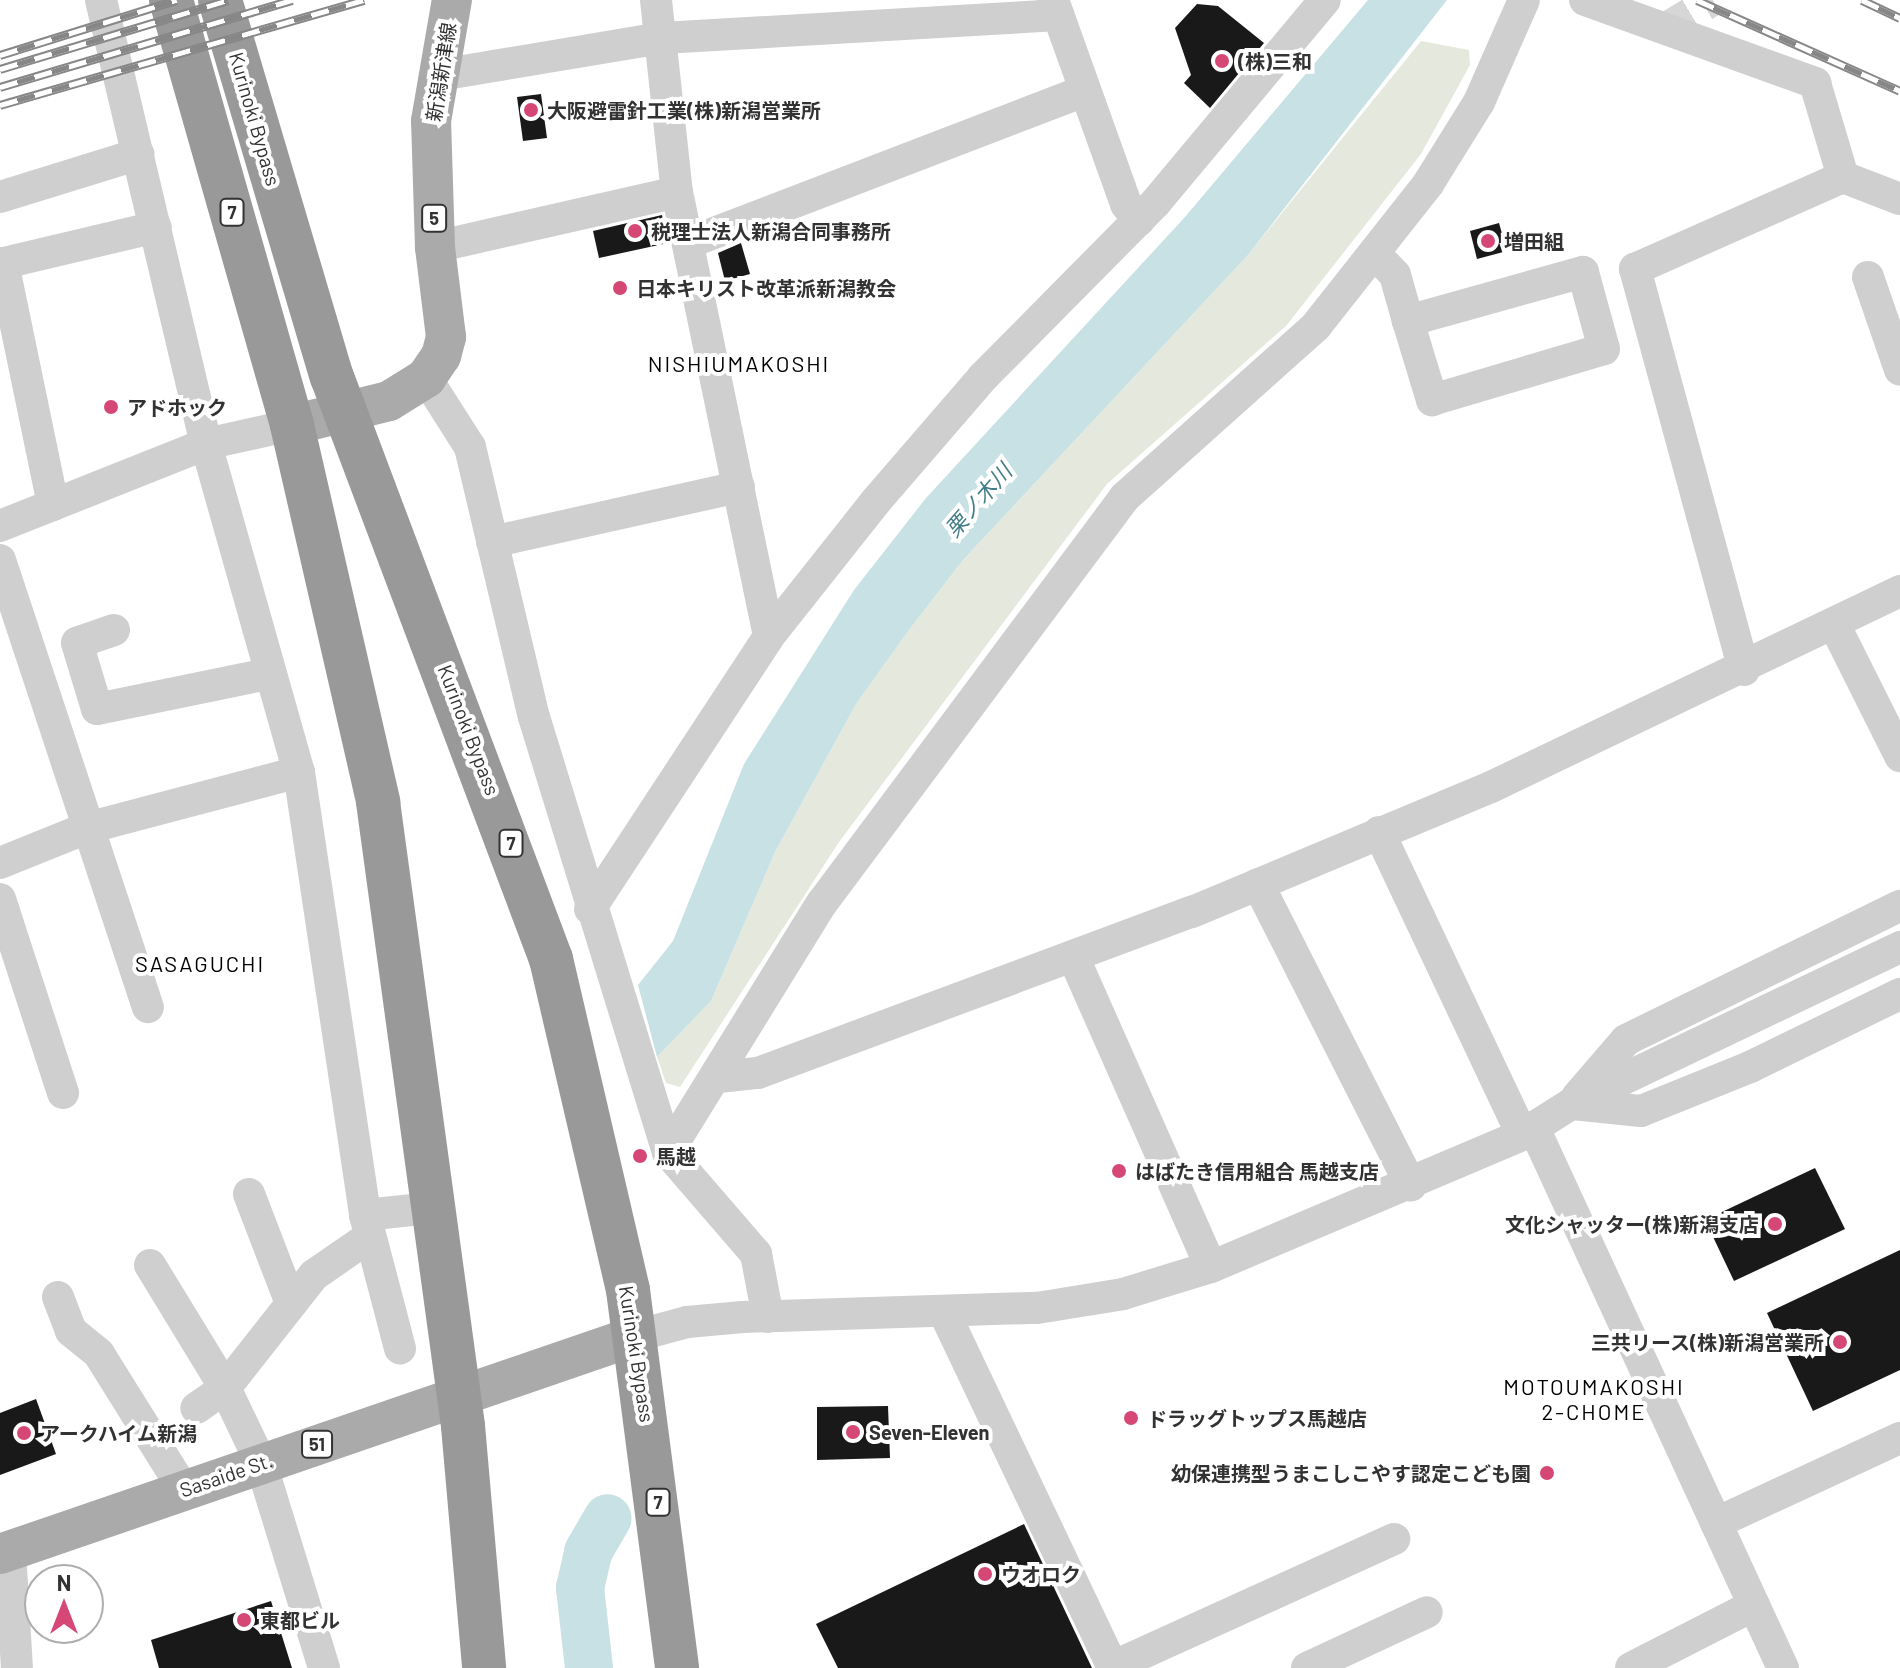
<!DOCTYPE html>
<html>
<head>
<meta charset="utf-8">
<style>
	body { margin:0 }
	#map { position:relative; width:1900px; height:1668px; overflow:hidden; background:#fff; font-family:Barlow,"Noto Sans JP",sans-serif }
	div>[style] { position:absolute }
	.green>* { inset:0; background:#e5e8dc }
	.water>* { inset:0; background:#c8e1e4 }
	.river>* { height:48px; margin:-24px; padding:0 24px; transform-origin:24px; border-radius:24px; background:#c8e1e4 }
	.building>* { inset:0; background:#191919 }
	.minor-tunnel>* { height:32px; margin-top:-16px; transform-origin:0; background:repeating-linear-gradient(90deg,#d6d6d6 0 32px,transparent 0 48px) }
	.minor>* { height:32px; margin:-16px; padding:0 16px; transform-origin:16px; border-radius:16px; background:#cfcfcf }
	.major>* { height:40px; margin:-20px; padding:0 20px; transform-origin:20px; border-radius:20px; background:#aaa }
	.highway>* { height:44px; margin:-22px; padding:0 22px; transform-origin:22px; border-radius:22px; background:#999 }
	.rail>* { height:9px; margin-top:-4.5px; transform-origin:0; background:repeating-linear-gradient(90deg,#fff 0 18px,#878787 0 36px); box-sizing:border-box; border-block:2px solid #878787 }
	.dots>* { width:22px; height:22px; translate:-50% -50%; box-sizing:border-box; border:4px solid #fff; border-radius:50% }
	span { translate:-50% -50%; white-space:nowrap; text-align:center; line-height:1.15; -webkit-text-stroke:8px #fff; paint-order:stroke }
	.shield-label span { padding:2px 6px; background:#fff; border:2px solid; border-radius:6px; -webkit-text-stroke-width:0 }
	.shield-label { font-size:18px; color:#323232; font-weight:700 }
	.poi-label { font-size:20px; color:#323232; font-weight:700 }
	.left { translate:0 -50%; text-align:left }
	.right { translate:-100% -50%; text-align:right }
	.street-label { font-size:20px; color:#323232 }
	.neighbourhood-label { font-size:22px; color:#000; letter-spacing:2px }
	.water-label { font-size:22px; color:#447d87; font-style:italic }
	.north { position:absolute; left:24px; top:1564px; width:80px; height:80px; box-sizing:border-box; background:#fff; border:2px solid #adadad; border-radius:50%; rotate:0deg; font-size:22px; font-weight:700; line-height:32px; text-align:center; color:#323232 }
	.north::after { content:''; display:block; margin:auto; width:28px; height:36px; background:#d54875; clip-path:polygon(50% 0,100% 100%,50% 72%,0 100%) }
</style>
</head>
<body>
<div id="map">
	<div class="green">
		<div style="clip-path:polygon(1421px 41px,1469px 50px,1470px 65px,1421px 154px,1286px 326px,1107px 484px,839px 842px,680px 1087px,666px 1083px,657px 1057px,711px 1001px,776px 850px,856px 704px,909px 630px,963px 560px,1248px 255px)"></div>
	</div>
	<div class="water">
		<div style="clip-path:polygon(1368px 0,1447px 0,1248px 255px,963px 560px,909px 630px,856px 704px,776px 850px,711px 1001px,657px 1057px,638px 985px,673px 941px,744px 764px,854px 590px,926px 498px,1185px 217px)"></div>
	</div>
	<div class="river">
		<div style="left:589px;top:1668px;width:81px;rotate:-96.4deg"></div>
		<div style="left:580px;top:1588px;width:37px;rotate:-77deg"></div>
		<div style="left:588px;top:1552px;width:39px;rotate:-60deg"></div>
	</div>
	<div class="building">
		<div style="clip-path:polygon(1197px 4px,1218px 6px,1264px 43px,1210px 108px,1184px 83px,1191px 75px,1175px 28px)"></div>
		<div style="clip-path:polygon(541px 94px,547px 138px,523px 141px,517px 97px)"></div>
		<div style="clip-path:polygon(662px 215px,668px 243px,599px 258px,593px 231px)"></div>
		<div style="clip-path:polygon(1499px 223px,1507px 251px,1477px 259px,1470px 231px)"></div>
		<div style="clip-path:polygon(741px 243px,750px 274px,725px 281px,718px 253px)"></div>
		<div style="clip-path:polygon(1815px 1168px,1845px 1229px,1734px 1281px,1705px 1220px)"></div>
		<div style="clip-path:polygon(1900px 1250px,1900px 1370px,1813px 1411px,1767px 1313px)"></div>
		<div style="clip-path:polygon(36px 1399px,56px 1454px,0 1475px,0 1413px)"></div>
		<div style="clip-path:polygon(888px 1406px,890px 1458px,817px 1460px,817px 1407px)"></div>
		<div style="clip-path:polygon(1024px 1524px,1092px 1668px,838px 1668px,816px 1624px)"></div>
		<div style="clip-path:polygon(271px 1601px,292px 1668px,159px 1668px,151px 1640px)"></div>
	</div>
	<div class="minor-tunnel">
		<div style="left:1663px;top:30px;width:58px;rotate:-31deg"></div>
	</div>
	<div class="minor">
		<div style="left:101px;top:0;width:456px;rotate:76.7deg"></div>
		<div style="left:206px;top:444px;width:341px;rotate:74.2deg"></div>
		<div style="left:299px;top:772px;width:448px;rotate:81.5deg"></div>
		<div style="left:365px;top:1215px;width:138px;rotate:75.3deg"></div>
		<div style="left:656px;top:0;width:193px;rotate:83.8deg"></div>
		<div style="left:677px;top:192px;width:453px;rotate:78.3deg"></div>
		<div style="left:1053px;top:0;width:217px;rotate:70.3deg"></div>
		<div style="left:1126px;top:204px;width:21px;rotate:53deg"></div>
		<div style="left:1585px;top:0;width:245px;rotate:19.8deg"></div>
		<div style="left:1815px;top:83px;width:98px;rotate:73.4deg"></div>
		<div style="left:440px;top:75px;width:225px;rotate:-9.5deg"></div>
		<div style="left:662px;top:38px;width:397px;rotate:-3.3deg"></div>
		<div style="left:0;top:197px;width:145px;rotate:-17.2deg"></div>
		<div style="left:688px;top:243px;width:425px;rotate:-21deg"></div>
		<div style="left:435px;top:247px;width:248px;rotate:-12.8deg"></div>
		<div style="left:1374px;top:253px;width:30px;rotate:46deg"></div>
		<div style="left:1395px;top:275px;width:48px;rotate:74.2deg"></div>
		<div style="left:1408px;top:321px;width:83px;rotate:73.1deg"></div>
		<div style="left:1432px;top:400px;width:179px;rotate:-16.5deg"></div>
		<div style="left:1604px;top:349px;width:80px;rotate:-105.3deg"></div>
		<div style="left:1583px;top:272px;width:182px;rotate:164.4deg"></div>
		<div style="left:3px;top:263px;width:247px;rotate:78.3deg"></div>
		<div style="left:0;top:264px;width:160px;rotate:-13.3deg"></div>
		<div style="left:1868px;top:277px;width:98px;rotate:71deg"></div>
		<div style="left:426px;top:378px;width:82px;rotate:57.5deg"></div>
		<div style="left:470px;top:447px;width:277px;rotate:76.7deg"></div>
		<div style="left:534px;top:717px;width:455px;rotate:72.9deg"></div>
		<div style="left:668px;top:1152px;width:135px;rotate:49.2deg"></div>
		<div style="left:756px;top:1254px;width:64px;rotate:79.2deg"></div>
		<div style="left:0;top:526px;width:222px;rotate:-21.7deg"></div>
		<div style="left:206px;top:444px;width:88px;rotate:-12.5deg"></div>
		<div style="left:492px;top:542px;width:253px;rotate:-12.6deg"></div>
		<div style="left:0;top:560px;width:471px;rotate:71.7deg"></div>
		<div style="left:1834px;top:624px;width:148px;rotate:63.4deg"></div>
		<div style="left:114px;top:630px;width:39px;rotate:161deg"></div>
		<div style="left:77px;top:643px;width:69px;rotate:73.1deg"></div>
		<div style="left:97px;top:709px;width:174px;rotate:-11.6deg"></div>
		<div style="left:1744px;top:670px;width:416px;rotate:-105.2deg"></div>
		<div style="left:1635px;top:269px;width:227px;rotate:-23.9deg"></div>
		<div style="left:1843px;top:177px;width:61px;rotate:21.1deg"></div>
		<div style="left:1379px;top:832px;width:335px;rotate:64.7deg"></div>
		<div style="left:0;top:863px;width:94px;rotate:-21.9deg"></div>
		<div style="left:87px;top:828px;width:219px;rotate:-14.8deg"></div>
		<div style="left:1258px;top:884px;width:338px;rotate:63.1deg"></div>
		<div style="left:0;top:899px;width:204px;rotate:72deg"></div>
		<div style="left:590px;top:909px;width:326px;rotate:-56.7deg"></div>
		<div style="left:769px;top:636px;width:172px;rotate:-51.6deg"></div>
		<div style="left:876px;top:501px;width:164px;rotate:-49.2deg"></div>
		<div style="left:983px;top:377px;width:246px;rotate:-45.3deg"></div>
		<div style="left:1156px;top:202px;width:263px;rotate:-50.1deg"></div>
		<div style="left:1073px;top:956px;width:340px;rotate:66.1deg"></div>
		<div style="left:719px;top:1077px;width:39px;rotate:-6deg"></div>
		<div style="left:758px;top:1073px;width:463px;rotate:-20.4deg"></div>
		<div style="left:1192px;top:912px;width:324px;rotate:-22.7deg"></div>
		<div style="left:1491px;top:787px;width:454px;rotate:-25.6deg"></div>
		<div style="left:1577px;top:1097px;width:75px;rotate:-49.3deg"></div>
		<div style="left:1626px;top:1040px;width:305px;rotate:-26.1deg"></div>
		<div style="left:1573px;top:1104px;width:68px;rotate:5.9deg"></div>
		<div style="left:1641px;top:1111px;width:118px;rotate:-22deg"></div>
		<div style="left:1750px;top:1067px;width:167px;rotate:-26deg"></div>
		<div style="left:1534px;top:1128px;width:595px;rotate:65.25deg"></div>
		<div style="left:668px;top:1152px;width:293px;rotate:-58.3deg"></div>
		<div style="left:822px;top:903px;width:507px;rotate:-53.27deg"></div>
		<div style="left:1125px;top:497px;width:256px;rotate:-41.8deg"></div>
		<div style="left:1316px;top:326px;width:181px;rotate:-51.7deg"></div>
		<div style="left:1428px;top:184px;width:97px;rotate:-58.1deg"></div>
		<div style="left:1479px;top:102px;width:111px;rotate:-66.2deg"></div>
		<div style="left:249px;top:1194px;width:115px;rotate:69deg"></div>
		<div style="left:365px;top:1215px;width:65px;rotate:-6.1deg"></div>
		<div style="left:150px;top:1265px;width:144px;rotate:58.6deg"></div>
		<div style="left:225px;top:1388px;width:35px;rotate:145deg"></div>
		<div style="left:58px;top:1297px;width:36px;rotate:69deg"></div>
		<div style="left:71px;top:1331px;width:36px;rotate:39deg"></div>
		<div style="left:99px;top:1354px;width:160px;rotate:58deg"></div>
		<div style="left:945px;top:1314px;width:392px;rotate:64.6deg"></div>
		<div style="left:635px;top:1336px;width:54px;rotate:-15.1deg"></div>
		<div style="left:687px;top:1322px;width:56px;rotate:-5.1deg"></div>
		<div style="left:743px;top:1317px;width:294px;rotate:-1.8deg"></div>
		<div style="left:1037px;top:1308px;width:87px;rotate:-9.2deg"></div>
		<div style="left:1123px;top:1294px;width:92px;rotate:-17.1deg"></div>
		<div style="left:1211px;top:1267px;width:338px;rotate:-23deg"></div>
		<div style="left:1522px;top:1135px;width:58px;rotate:-32.3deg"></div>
		<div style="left:1571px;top:1104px;width:365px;rotate:-25.5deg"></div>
		<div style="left:1716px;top:1523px;width:203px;rotate:-24.8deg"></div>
		<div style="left:10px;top:1551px;width:117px;rotate:86.6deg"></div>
		<div style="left:1112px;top:1667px;width:310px;rotate:-24.4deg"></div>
		<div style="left:324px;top:1668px;width:214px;rotate:-107.1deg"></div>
		<div style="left:261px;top:1463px;width:83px;rotate:-115.6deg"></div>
		<div style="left:225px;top:1388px;width:144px;rotate:-51.8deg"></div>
		<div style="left:314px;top:1275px;width:67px;rotate:-34.6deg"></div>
		<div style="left:1307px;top:1668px;width:132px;rotate:-25deg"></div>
		<div style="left:1631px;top:1668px;width:138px;rotate:-27.1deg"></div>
	</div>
	<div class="major">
		<div style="left:292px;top:425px;width:100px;rotate:-13.9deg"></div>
		<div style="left:389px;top:401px;width:44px;rotate:-31.9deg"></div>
		<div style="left:426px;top:378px;width:27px;rotate:-56deg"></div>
		<div style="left:441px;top:356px;width:20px;rotate:-75deg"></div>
		<div style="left:446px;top:337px;width:91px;rotate:-97deg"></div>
		<div style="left:435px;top:247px;width:126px;rotate:-91.8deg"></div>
		<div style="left:431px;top:121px;width:123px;rotate:-80.2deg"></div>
		<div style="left:0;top:1554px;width:671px;rotate:-18.95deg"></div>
	</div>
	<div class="highway">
		<div style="left:171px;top:0;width:442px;rotate:74.1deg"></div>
		<div style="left:292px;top:425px;width:387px;rotate:77.1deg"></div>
		<div style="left:378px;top:802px;width:630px;rotate:82.24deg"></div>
		<div style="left:463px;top:1426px;width:243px;rotate:85deg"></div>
		<div style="left:220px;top:0;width:393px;rotate:73.5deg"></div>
		<div style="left:332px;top:377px;width:622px;rotate:69.38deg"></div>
		<div style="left:551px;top:959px;width:340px;rotate:76.9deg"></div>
		<div style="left:628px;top:1290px;width:381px;rotate:82.6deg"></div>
	</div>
	<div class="rail">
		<div style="left:1697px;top:0;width:222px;rotate:24.1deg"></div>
		<div style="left:1862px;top:0;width:42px;rotate:25.3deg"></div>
		<div style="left:0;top:55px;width:185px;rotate:-17.3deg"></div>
		<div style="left:0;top:69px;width:238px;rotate:-16.8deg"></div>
		<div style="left:0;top:87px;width:305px;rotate:-16.6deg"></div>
		<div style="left:0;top:105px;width:379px;rotate:-16.1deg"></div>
	</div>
	<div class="dots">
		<div style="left:1222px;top:61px;background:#d54875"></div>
		<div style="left:531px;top:110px;background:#d54875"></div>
		<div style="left:635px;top:231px;background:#d54875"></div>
		<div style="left:1488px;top:241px;background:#d54875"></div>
		<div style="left:620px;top:288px;background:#d54875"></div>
		<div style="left:111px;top:407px;background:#d54875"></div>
		<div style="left:640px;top:1156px;background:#d54875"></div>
		<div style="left:1119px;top:1171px;background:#d54875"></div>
		<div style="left:1775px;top:1224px;background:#d54875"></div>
		<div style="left:1840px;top:1342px;background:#d54875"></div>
		<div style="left:1131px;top:1418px;background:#d54875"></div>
		<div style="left:853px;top:1432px;background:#d54875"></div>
		<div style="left:24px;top:1433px;background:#d54875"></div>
		<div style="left:1547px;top:1473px;background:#d54875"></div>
		<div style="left:985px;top:1574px;background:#d54875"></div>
		<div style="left:244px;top:1620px;background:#d54875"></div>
	</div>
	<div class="shield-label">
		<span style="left:232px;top:212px">7</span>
		<span style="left:434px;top:218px">5</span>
		<span style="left:511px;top:843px">7</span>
		<span style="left:317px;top:1444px">51</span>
		<span style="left:658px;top:1502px">7</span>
	</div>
	<div class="poi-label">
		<span class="left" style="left:1238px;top:61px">(株)三和</span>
		<span class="left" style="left:547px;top:110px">大阪避雷針工業(株)新潟営業所</span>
		<span class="left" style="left:651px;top:231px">税理士法人新潟合同事務所</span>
		<span class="left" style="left:1504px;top:241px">増田組</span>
		<span class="left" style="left:636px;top:288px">日本キリスト改革派新潟教会</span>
		<span class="left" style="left:127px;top:407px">アドホック</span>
		<span class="left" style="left:656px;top:1156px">馬越</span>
		<span class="left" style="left:1135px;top:1171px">はばたき信用組合 馬越支店</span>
		<span class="right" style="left:1759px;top:1224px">文化シャッター(株)新潟支店</span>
		<span class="right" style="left:1824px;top:1342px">三共リース(株)新潟営業所</span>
		<span class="left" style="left:1147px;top:1418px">ドラッグトップス馬越店</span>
		<span class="left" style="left:869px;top:1432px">Seven-Eleven</span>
		<span class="left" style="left:40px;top:1433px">アークハイム新潟</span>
		<span class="right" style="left:1531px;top:1473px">幼保連携型うまこしこやす認定こども園</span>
		<span class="left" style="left:1001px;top:1574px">ウオロク</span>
		<span class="left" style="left:260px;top:1620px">東都ビル</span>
	</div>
	<div class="street-label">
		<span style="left:441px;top:72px;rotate:-81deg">新潟新津線</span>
		<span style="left:255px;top:119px;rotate:74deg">Kurinoki Bypass</span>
		<span style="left:469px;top:730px;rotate:69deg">Kurinoki Bypass</span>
		<span style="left:637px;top:1354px;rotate:81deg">Kurinoki Bypass</span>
		<span style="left:226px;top:1475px;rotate:-19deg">Sasaide St.</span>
	</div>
	<div class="neighbourhood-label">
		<span style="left:739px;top:364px">NISHIUMAKOSHI</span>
		<span style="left:200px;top:964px">SASAGUCHI</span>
		<span style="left:1594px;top:1399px">MOTOUMAKOSHI<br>2-CHOME</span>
	</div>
	<div class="water-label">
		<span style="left:978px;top:500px;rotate:-49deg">栗ノ木川</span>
	</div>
	<div class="north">N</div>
</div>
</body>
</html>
